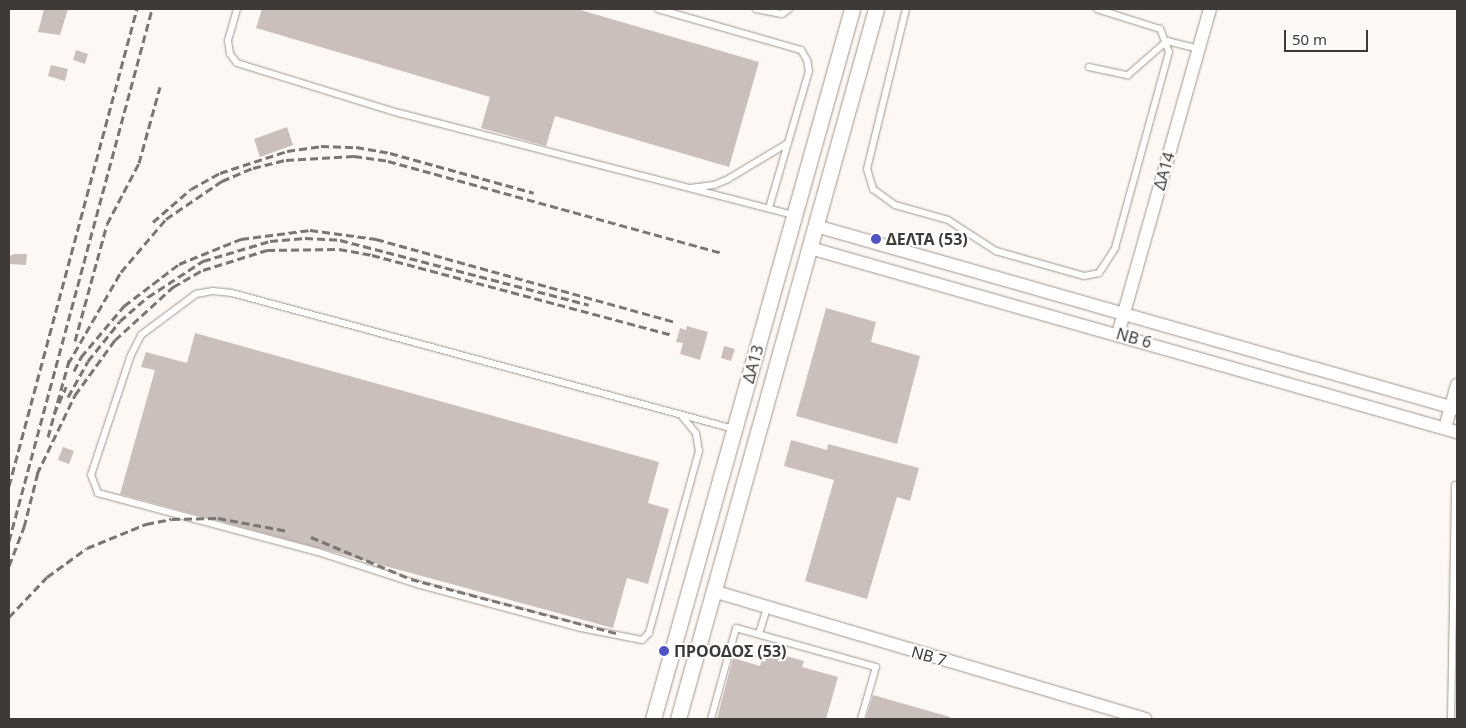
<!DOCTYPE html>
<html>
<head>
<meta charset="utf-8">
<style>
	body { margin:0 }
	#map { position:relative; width:1466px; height:728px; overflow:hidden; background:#fef8f4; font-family:"Noto Sans",sans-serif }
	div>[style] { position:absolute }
	.building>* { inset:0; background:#cbbfbc }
	.roads { filter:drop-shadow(0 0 1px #9f968f) drop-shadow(0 0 1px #9f968f) }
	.service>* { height:6px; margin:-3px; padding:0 3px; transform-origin:3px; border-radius:3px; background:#fff }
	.minor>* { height:12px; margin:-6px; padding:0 6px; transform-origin:6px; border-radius:6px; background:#fff }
	.tertiary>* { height:15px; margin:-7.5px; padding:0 7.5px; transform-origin:7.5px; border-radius:7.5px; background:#fff }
	.rail>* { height:3px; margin-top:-1.5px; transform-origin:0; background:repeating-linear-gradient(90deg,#7b7673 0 8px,transparent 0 12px) }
	.dots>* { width:14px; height:14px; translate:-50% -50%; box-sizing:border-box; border:2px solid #fff; border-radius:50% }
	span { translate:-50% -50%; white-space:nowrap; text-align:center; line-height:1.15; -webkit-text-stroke:4px #fff; paint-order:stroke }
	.street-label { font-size:16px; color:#3e3a37 }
	.poi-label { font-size:16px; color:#3e3a37; font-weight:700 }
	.left { translate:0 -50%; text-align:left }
	.frame { position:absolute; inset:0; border:10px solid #3e3a37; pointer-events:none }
	.scale { position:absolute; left:1284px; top:30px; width:84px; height:22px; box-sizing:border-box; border:2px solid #3e3a37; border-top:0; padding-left:6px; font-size:15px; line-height:18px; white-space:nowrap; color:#3e3a37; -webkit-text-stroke:4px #fff; paint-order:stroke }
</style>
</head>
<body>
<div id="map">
	<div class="building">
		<div style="clip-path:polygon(44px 9px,68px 9px,60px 35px,38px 32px)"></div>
		<div style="clip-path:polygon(262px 9px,577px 9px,759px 62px,729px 167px,555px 116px,546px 146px,481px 128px,490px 97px,256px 28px)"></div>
		<div style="clip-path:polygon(76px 50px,88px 54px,85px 64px,73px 60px)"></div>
		<div style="clip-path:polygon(51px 65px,68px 69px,65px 81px,48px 76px)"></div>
		<div style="clip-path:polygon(287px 127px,293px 145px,260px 157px,254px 139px)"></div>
		<div style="clip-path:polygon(14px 254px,27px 254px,26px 265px,9px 264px,10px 256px)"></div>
		<div style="clip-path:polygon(826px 308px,876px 322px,871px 342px,920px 356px,897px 444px,796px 416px)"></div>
		<div style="clip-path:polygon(687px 326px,708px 332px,700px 360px,680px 354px,683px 343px,676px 342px,680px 328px,686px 330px)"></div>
		<div style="clip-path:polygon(195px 333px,659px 462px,648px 503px,669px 509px,648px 584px,627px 578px,613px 628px,120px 494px,155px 370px,141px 367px,146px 352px,187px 363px)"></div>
		<div style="clip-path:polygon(724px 346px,735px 349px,731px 361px,721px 358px)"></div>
		<div style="clip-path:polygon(791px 440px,827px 450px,828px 444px,919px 468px,910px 501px,897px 497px,867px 599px,805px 581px,834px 480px,784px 466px)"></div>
		<div style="clip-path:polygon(63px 447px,74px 451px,69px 464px,58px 460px)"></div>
		<div style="clip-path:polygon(764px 650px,804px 661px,802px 667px,838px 677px,826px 719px,717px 719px,733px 658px,760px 666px)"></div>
		<div style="clip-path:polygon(873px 695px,950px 717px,950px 719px,866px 719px)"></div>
	</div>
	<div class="roads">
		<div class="service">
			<div style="left:237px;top:9px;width:33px;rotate:106deg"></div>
			<div style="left:228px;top:41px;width:13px;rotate:81deg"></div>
			<div style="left:230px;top:54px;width:11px;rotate:52deg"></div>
			<div style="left:237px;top:63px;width:170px;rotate:17.2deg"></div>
			<div style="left:399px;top:113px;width:408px;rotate:14.5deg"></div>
			<div style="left:658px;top:9px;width:149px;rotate:16deg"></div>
			<div style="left:801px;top:50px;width:12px;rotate:59deg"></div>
			<div style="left:807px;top:60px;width:11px;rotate:80deg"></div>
			<div style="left:809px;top:71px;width:143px;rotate:106.3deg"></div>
			<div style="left:756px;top:9px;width:26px;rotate:11deg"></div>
			<div style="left:782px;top:14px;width:9px;rotate:-36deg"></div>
			<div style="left:906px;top:9px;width:165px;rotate:103.7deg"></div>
			<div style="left:867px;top:169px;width:21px;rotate:73deg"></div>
			<div style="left:873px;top:189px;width:27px;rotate:36deg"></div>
			<div style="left:895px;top:205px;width:55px;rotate:15.8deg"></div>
			<div style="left:948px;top:220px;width:57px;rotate:32.9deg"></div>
			<div style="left:996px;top:251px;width:91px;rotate:15.9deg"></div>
			<div style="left:1084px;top:276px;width:15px;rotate:-11deg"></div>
			<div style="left:1099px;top:273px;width:30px;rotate:-57deg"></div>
			<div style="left:1115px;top:248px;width:203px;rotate:-74.6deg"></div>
			<div style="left:1169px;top:52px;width:25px;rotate:-111deg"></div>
			<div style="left:1160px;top:29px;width:66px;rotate:-162.4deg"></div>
			<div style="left:1167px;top:41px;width:33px;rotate:14deg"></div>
			<div style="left:1089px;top:67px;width:40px;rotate:12deg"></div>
			<div style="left:1128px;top:75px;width:52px;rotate:-41.1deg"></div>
			<div style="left:690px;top:188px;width:24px;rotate:-7deg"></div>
			<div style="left:714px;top:185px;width:15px;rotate:-23deg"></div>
			<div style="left:728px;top:179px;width:70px;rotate:-31deg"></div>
			<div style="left:682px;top:416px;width:22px;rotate:51deg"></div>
			<div style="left:696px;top:433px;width:18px;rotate:81deg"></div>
			<div style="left:699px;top:451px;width:189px;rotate:105.4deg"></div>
			<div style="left:649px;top:633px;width:10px;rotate:135deg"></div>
			<div style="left:642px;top:640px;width:62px;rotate:-168.9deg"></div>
			<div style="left:581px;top:628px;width:167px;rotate:-165deg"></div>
			<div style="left:420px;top:585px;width:107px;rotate:-162.1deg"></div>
			<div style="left:318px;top:552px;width:228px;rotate:-165deg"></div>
			<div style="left:98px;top:493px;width:19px;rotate:-111deg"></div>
			<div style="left:91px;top:475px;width:126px;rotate:-71.6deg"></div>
			<div style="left:131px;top:355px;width:22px;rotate:-63deg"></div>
			<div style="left:141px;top:335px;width:69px;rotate:-36.7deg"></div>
			<div style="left:196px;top:294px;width:17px;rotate:-10deg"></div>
			<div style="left:213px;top:291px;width:19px;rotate:6deg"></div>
			<div style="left:232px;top:293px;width:520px;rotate:15.16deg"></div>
			<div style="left:759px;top:634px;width:27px;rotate:-73deg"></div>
			<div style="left:711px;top:719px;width:94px;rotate:-74.6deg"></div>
			<div style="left:736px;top:628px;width:145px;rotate:15.6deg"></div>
			<div style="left:876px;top:667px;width:54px;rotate:106.1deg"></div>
			<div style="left:1451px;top:719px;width:234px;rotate:-89deg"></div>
		</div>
		<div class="minor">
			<div style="left:816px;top:226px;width:667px;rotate:15.93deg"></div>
			<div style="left:810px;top:248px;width:673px;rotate:15.88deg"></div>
			<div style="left:1118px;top:334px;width:338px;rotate:-74.2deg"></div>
			<div style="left:1445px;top:428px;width:45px;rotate:-74.4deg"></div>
			<div style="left:713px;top:591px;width:451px;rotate:16.5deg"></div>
		</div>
		<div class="tertiary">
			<div style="left:653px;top:719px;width:737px;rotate:-74.34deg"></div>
			<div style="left:678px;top:719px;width:737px;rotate:-74.42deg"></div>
		</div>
	</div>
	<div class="rail">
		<div style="left:153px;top:222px;width:50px;rotate:-41deg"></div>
		<div style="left:191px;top:189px;width:33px;rotate:-29deg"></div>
		<div style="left:220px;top:173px;width:71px;rotate:-18.2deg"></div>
		<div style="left:287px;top:151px;width:34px;rotate:-8deg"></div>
		<div style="left:321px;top:146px;width:35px;rotate:2deg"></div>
		<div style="left:356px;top:147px;width:35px;rotate:10deg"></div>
		<div style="left:390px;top:153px;width:149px;rotate:15.5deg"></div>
		<div style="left:75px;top:341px;width:121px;rotate:-74.7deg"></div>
		<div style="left:107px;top:224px;width:69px;rotate:-62.3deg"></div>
		<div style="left:139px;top:163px;width:79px;rotate:-74.6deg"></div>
		<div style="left:68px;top:364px;width:106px;rotate:-60.1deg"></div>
		<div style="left:121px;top:272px;width:70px;rotate:-49.7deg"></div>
		<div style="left:166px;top:219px;width:68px;rotate:-34.2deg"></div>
		<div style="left:222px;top:181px;width:34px;rotate:-23deg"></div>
		<div style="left:253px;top:168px;width:34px;rotate:-14deg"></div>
		<div style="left:286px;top:160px;width:68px;rotate:-3.4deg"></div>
		<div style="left:354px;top:156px;width:34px;rotate:8deg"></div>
		<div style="left:388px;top:161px;width:347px;rotate:15.4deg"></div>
		<div style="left:74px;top:371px;width:16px;rotate:-63deg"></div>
		<div style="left:81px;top:357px;width:67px;rotate:-49.9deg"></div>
		<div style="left:124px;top:306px;width:69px;rotate:-37.4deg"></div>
		<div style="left:179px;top:264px;width:67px;rotate:-22deg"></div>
		<div style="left:241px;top:239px;width:70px;rotate:-7.4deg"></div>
		<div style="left:310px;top:230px;width:67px;rotate:7.8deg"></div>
		<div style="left:376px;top:239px;width:311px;rotate:15.5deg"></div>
		<div style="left:68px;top:397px;width:41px;rotate:-60.9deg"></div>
		<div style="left:88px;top:361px;width:51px;rotate:-51.3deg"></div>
		<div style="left:120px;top:321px;width:37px;rotate:-41deg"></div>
		<div style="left:148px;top:297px;width:66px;rotate:-33.2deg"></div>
		<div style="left:203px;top:261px;width:70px;rotate:-16.6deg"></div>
		<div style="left:270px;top:241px;width:35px;rotate:-5deg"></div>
		<div style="left:305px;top:238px;width:35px;rotate:3deg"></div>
		<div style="left:340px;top:240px;width:257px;rotate:14.6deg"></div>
		<div style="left:54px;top:414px;width:30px;rotate:-66deg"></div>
		<div style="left:48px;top:437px;width:83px;rotate:-74.6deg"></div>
		<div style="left:37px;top:474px;width:88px;rotate:-64.3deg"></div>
		<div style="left:75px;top:395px;width:68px;rotate:-54deg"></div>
		<div style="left:115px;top:340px;width:79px;rotate:-42.4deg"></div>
		<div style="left:173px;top:287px;width:34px;rotate:-30deg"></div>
		<div style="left:203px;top:270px;width:67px;rotate:-17.4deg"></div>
		<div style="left:267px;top:250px;width:72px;rotate:-0.8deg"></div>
		<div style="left:339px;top:249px;width:34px;rotate:10deg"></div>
		<div style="left:372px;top:255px;width:311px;rotate:14.9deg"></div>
		<div style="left:9px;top:486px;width:494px;rotate:-75deg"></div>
		<div style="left:311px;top:537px;width:108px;rotate:22.8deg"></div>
		<div style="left:411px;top:579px;width:212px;rotate:14.8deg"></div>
		<div style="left:9px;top:541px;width:551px;rotate:-74.95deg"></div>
		<div style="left:9px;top:566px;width:42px;rotate:-69deg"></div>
		<div style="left:24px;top:527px;width:61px;rotate:-75.7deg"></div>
		<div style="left:9px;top:617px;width:55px;rotate:-46.5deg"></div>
		<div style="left:47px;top:577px;width:49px;rotate:-35.9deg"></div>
		<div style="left:87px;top:548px;width:64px;rotate:-22.1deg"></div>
		<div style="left:146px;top:524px;width:26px;rotate:-11deg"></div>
		<div style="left:172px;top:519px;width:46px;rotate:-1.2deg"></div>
		<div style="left:218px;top:518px;width:71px;rotate:10.5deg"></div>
	</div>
	<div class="dots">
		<div style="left:876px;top:239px;background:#4f52c8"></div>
		<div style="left:664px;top:651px;background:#4f52c8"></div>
	</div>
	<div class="street-label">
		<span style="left:1164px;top:171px;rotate:-74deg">ΔΑ14</span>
		<span style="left:1134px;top:338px;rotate:16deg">ΝΒ 6</span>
		<span style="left:753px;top:364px;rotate:-74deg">ΔΑ13</span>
		<span style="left:929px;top:656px;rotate:16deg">ΝΒ 7</span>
	</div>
	<div class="poi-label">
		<span class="left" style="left:886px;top:239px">ΔΕΛΤΑ (53)</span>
		<span class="left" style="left:674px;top:651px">ΠΡΟΟΔΟΣ (53)</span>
	</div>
	<div class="frame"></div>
	<div class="scale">50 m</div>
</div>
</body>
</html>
